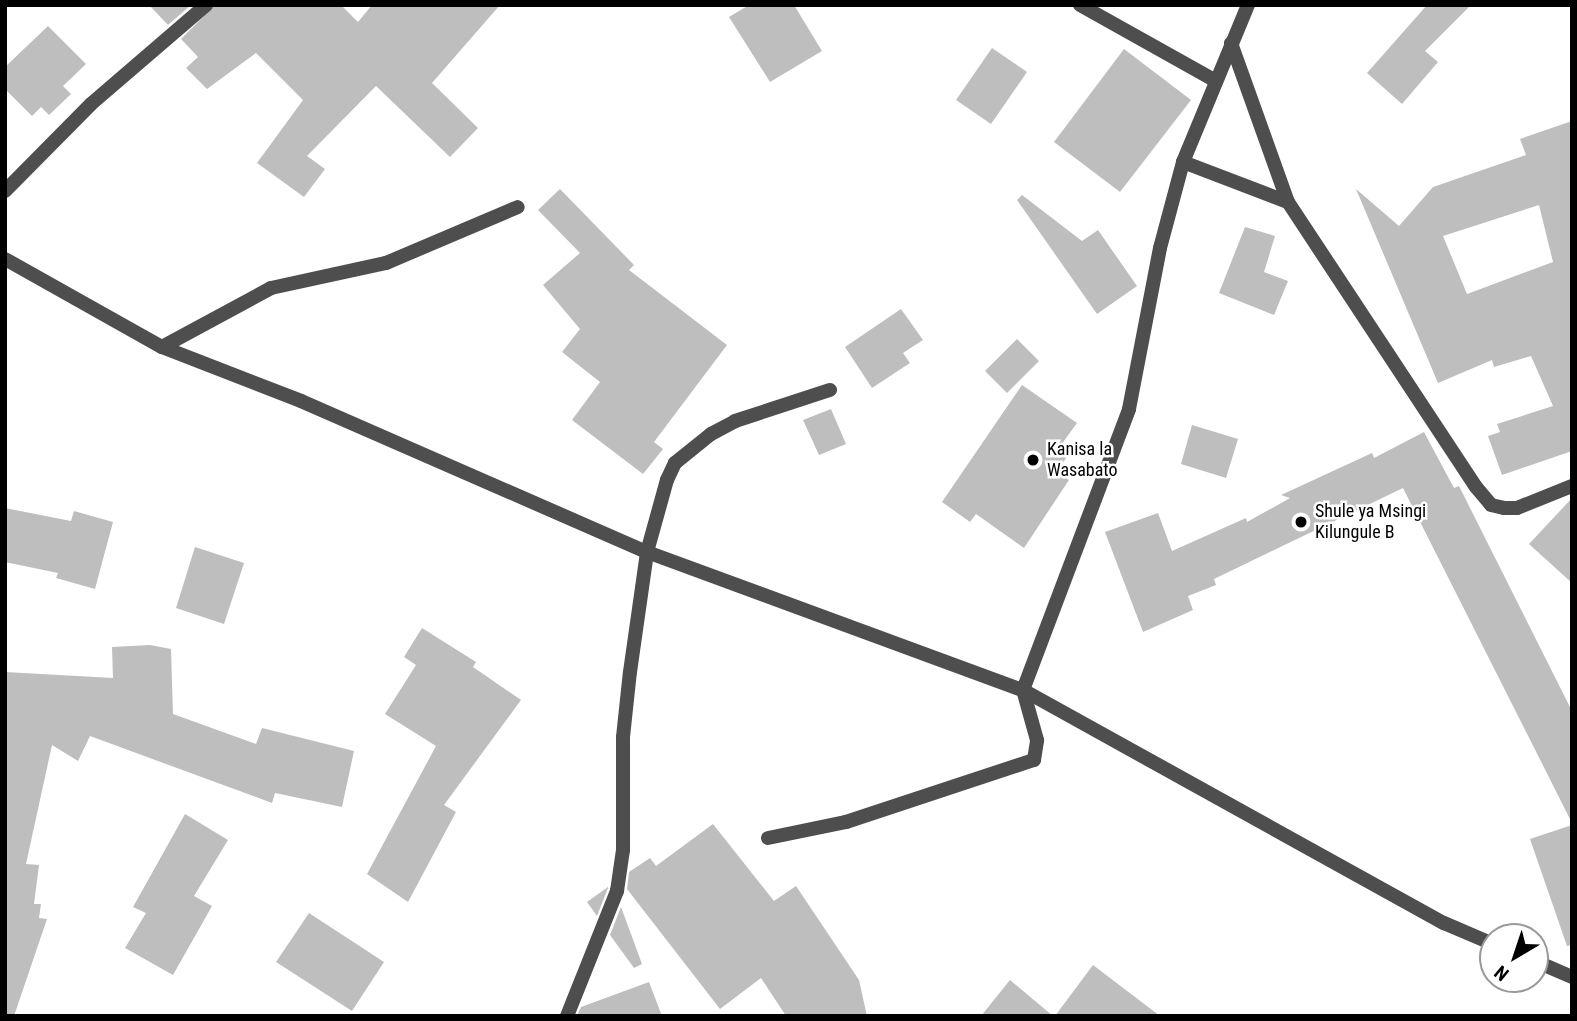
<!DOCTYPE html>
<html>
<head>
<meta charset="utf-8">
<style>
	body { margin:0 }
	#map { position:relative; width:1577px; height:1021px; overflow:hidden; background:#fff; font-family:"Roboto Condensed",sans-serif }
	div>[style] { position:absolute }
	.building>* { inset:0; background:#bebebe }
	.minor>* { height:14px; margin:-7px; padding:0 7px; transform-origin:7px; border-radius:7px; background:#4e4e4e }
	.dots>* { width:19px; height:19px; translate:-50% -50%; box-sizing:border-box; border:4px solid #fff; border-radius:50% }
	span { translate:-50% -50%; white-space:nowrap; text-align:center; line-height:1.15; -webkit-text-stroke:5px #fff; paint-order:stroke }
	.poi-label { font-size:18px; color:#000 }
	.left { translate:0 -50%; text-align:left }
	.frame { position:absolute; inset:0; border:7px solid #000; pointer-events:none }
	.north { position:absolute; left:1479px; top:923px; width:70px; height:70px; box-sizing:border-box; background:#fff; border:2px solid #999; border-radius:50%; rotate:219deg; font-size:19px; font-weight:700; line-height:28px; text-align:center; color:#000 }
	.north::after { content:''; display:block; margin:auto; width:24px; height:32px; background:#000; clip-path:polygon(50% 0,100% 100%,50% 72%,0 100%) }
</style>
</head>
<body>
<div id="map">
	<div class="building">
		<div style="clip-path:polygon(149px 5px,191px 5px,168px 25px)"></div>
		<div style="clip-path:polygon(215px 5px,341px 5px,358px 22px,372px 5px,500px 5px,432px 83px,478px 128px,450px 157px,376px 86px,307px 156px,325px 169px,304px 197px,257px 163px,303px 100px,256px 53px,207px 89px,186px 68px,198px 57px,181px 39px)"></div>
		<div style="clip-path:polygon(749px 5px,794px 5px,822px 51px,770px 82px,729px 17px)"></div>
		<div style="clip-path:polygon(1427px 5px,1471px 5px,1425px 51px,1438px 62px,1402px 104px,1367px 73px)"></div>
		<div style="clip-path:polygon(48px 26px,86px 64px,63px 86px,71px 94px,49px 115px,41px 107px,32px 116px,5px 89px,5px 67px)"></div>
		<div style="clip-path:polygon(992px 48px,1027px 72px,991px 124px,956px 100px)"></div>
		<div style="clip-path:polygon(1124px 49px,1191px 100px,1120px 192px,1054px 142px)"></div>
		<div style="clip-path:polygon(evenodd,1572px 121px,1572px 451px,1502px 475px,1488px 436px,1500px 432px,1497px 424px,1553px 406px,1531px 356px,1494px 367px,1492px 360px,1438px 383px,1356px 189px,1399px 226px,1433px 187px,1526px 155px,1520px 139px,1572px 121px,1539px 205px,1553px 262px,1467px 294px,1443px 236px,1539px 205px)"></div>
		<div style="clip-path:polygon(560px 189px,634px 265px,629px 270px,727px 345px,654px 442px,663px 449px,643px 474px,572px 420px,600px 382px,562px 352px,580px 329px,543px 285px,580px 253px,538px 210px)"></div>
		<div style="clip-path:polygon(1022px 195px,1082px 241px,1098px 230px,1137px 286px,1097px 314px,1017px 200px)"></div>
		<div style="clip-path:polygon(1245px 227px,1275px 236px,1264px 272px,1288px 281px,1274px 315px,1219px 293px)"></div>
		<div style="clip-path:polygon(901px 309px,923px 340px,903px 353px,910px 363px,872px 388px,845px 347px)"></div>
		<div style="clip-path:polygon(1017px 339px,1039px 361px,1007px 393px,985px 371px)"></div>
		<div style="clip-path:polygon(1022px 385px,1077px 423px,1061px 445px,1070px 452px,1057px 472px,1069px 480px,1024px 548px,976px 514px,970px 522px,942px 502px)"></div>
		<div style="clip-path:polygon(831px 409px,846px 444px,819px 455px,803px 420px)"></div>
		<div style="clip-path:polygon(1192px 425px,1238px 439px,1226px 478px,1181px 464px)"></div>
		<div style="clip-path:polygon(1424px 432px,1454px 488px,1459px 486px,1572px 711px,1572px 823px,1403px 488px,1214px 579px,1216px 585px,1188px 596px,1193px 610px,1143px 632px,1105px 532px,1158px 513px,1172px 551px,1246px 518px,1247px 522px,1290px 498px,1281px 495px,1372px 453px,1374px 458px)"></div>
		<div style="clip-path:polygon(1572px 498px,1572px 583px,1529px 544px)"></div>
		<div style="clip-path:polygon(5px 508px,71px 521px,74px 511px,113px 522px,95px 589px,56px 578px,58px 573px,5px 562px)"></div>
		<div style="clip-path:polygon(195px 547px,244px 563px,224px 624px,176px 608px)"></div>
		<div style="clip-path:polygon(422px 628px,476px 662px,473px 667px,521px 700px,444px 805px,456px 812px,408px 902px,367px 874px,436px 746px,385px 714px,416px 665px,404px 657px)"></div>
		<div style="clip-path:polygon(150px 645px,171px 649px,173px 714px,256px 744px,262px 728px,354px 751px,342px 807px,275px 793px,272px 803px,90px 736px,78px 761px,52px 745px,26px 864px,39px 865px,34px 904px,41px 904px,39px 918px,47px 919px,14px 1016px,5px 1016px,5px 672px,113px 678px,112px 647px)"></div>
		<div style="clip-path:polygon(185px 814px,228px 840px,194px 896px,212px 906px,173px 975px,125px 948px,146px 913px,133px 907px)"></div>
		<div style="clip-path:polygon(713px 824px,774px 901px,796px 886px,859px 980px,867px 1016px,786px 1016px,761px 978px,720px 1009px,627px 889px,629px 872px,650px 858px,656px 866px)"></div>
		<div style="clip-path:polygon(1572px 825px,1572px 945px,1567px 946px,1530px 839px)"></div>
		<div style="clip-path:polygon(608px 887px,608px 888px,597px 916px,587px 902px)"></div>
		<div style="clip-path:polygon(621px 907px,642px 964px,634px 968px,610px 935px)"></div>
		<div style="clip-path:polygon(309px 913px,384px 962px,352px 1011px,276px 962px)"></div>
		<div style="clip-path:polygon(1093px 965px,1160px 1016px,1055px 1016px)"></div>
		<div style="clip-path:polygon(1010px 980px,1053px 1016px,981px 1016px)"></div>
		<div style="clip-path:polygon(649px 982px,662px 1016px,577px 1016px,581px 1007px)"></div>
	</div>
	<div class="minor">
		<div style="left:1080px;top:5px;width:156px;rotate:29.2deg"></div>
		<div style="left:1231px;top:43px;width:169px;rotate:70.3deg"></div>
		<div style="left:1288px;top:202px;width:341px;rotate:56.6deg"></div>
		<div style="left:1476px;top:487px;width:23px;rotate:50deg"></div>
		<div style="left:1491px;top:505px;width:13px;rotate:13deg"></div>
		<div style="left:1504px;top:508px;width:13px"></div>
		<div style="left:1517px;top:508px;width:59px;rotate:-21.8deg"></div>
		<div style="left:1183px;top:162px;width:112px;rotate:20.9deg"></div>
		<div style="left:5px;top:191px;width:122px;rotate:-45.3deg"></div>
		<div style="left:91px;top:104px;width:152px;rotate:-40.7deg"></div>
		<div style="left:5px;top:259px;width:180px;rotate:29.3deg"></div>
		<div style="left:162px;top:347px;width:149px;rotate:21.2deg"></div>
		<div style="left:301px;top:401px;width:378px;rotate:23.6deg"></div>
		<div style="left:647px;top:552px;width:401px;rotate:20.2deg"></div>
		<div style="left:1023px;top:690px;width:481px;rotate:29deg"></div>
		<div style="left:1444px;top:923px;width:53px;rotate:23.2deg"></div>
		<div style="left:162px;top:347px;width:124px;rotate:-28.4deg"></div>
		<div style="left:271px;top:288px;width:118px;rotate:-12.3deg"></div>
		<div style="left:386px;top:263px;width:143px;rotate:-23deg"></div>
		<div style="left:768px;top:838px;width:80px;rotate:-11.6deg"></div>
		<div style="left:846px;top:822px;width:198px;rotate:-18.3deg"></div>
		<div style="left:1034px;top:760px;width:20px;rotate:-81deg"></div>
		<div style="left:1037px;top:740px;width:52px;rotate:-105.6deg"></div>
		<div style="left:1023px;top:690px;width:300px;rotate:-69.3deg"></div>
		<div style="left:1129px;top:409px;width:164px;rotate:-79.1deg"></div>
		<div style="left:1160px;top:248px;width:89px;rotate:-75deg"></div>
		<div style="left:1183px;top:162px;width:170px;rotate:-67.5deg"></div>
		<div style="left:1535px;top:961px;width:40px;rotate:23.4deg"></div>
		<div style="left:567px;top:1016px;width:135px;rotate:-68.2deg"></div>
		<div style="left:617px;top:891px;width:41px;rotate:-81.7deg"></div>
		<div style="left:623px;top:850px;width:113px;rotate:-90deg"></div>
		<div style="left:623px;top:737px;width:65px;rotate:-83.9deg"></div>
		<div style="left:630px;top:672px;width:121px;rotate:-81.9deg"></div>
		<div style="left:647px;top:552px;width:75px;rotate:-74.5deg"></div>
		<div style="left:667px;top:480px;width:19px;rotate:-65deg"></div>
		<div style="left:675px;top:463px;width:46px;rotate:-38.9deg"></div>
		<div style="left:711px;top:434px;width:27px;rotate:-28deg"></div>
		<div style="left:735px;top:421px;width:100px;rotate:-18.1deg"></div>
	</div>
	<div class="dots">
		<div style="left:1033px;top:460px;background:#000"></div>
		<div style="left:1301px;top:522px;background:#000"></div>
	</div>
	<div class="poi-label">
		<span class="left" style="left:1047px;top:460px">Kanisa la<br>Wasabato</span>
		<span class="left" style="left:1315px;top:522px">Shule ya Msingi<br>Kilungule B</span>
	</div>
	<div class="frame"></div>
	<div class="north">N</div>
</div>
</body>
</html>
